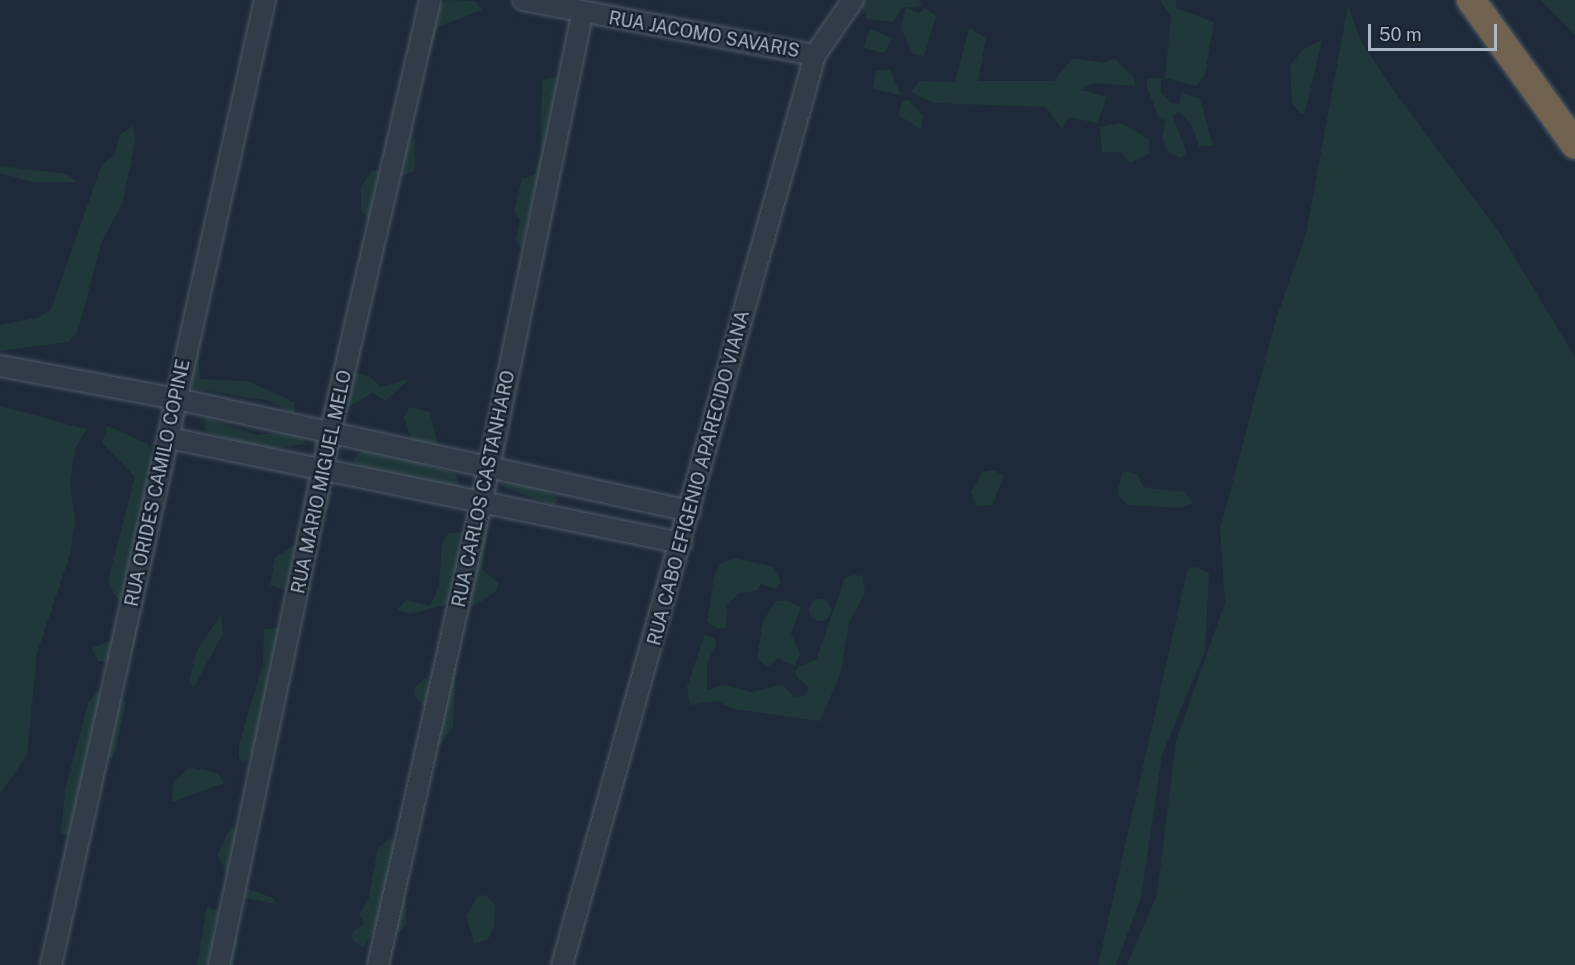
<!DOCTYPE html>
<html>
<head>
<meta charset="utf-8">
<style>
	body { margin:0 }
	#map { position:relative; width:1575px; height:965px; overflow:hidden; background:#1e2a39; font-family:"Public Sans",sans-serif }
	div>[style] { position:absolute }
	.green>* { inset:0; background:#20383a }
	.round { border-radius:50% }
	.roads { filter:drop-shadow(0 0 2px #4f5a67) drop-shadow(0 0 2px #4f5a67) }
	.minor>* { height:20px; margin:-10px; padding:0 10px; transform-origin:10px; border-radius:10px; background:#323c49 }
	.highway>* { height:28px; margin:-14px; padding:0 14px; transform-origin:14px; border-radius:14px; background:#70624e }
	span { translate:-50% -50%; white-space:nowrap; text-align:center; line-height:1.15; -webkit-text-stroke:4.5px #17212e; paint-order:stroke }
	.street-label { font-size:18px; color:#abb7c6 }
	.scale { position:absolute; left:1368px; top:24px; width:129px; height:27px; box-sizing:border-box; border:3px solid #abb7c6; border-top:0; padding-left:8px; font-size:18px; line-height:21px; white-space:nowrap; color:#abb7c6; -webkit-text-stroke:4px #17212e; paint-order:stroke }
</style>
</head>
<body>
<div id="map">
	<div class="green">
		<div style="clip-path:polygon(446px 0,475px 1px,482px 10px,438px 27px,417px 88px,436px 11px)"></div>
		<div style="clip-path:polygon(859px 0,919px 0,922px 6px,902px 8px,893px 22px,867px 19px)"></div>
		<div style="clip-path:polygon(1160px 0,1176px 0,1176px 8px,1214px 22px,1205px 74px,1196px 86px,1165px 78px,1171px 17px)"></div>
		<div style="clip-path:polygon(1540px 0,1575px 0,1575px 34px)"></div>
		<div style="clip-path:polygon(1348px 5px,1361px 41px,1389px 84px,1501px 235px,1575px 357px,1575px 965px,1127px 965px,1157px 895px,1176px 741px,1225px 603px,1220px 529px,1276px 319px,1306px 234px)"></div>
		<div style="clip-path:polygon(906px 7px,919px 13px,925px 8px,936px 16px,924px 56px,912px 53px,901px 28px)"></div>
		<div style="clip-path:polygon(969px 28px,986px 38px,978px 81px,1054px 81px,1073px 58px,1104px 63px,1114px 58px,1134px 77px,1136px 86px,1093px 83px,1081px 90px,1107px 97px,1097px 123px,1069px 117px,1062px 129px,1046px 107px,934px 103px,911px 92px,920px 81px,955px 82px)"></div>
		<div style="clip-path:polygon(870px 29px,893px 38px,884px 53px,863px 48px)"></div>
		<div style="clip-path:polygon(1322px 40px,1305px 113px,1300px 113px,1292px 103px,1290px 65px,1305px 48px)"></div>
		<div style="clip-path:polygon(876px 70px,890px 70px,901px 95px,873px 89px)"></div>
		<div style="clip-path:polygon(555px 77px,561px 80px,521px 249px,516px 240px,520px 220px,514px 211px,522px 179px,535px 174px,541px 153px,542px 80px)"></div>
		<div style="clip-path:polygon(1161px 78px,1161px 93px,1171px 103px,1179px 104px,1181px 92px,1200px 99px,1213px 146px,1199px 146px,1192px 126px,1178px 111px,1173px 117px,1187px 154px,1181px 158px,1168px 152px,1162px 139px,1166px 120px,1159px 119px,1147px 87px,1147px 79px)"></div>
		<div style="clip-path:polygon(909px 100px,923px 116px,921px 130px,899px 115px,902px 101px)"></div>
		<div style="clip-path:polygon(1121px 123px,1150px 140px,1149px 154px,1130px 163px,1121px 152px,1102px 152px,1100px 127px)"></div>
		<div style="clip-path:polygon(133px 126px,135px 141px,123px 202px,101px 243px,78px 331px,68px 342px,0 351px,0 325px,40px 317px,51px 309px,102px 164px,115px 155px,119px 135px)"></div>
		<div style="clip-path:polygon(405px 130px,412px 132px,412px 142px,415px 136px,415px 164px,414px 171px,394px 179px,385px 238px,361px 210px,361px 187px,372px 170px,386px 173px)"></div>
		<div style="clip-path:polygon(0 166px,67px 174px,77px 182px,33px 182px,0 173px)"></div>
		<div style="clip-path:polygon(198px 346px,200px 379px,248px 381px,294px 402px,295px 414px,270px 401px,191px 388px,186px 383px)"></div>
		<div style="clip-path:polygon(350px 371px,370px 377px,381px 387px,409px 379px,385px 401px,373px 393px,339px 412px)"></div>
		<div style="clip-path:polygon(0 406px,86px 429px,75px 449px,70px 484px,75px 521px,70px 554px,37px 653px,27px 755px,0 794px)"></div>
		<div style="clip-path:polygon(409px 407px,430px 412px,438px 447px,417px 446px,410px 436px,404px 417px)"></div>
		<div style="clip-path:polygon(204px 417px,256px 435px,298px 431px,305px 444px,262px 450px,206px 432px)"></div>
		<div style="clip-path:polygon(107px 426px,148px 444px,152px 459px,126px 577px,141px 603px,134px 648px,126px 660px,112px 662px,98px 661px,92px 648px,116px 638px,125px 609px,109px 586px,110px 572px,135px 477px,102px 443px)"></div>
		<div style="clip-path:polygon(366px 447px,455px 473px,459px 485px,453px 489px,371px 473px,352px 461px)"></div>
		<div style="clip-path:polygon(995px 470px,1004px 477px,992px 505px,976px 506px,971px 492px,982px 472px)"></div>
		<div style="clip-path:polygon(1123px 471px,1137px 474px,1143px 487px,1185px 492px,1193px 503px,1180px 508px,1127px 505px,1117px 494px)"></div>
		<div style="clip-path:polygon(508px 479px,549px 491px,558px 500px,553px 505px,506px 488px,500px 484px)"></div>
		<div style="clip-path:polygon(318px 489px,333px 492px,310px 562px,311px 590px,297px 594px,270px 585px,275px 557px,302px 541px)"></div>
		<div style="clip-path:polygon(483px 514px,488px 527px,482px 569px,499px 584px,496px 591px,474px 606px,452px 603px,410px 614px,397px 610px,406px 600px,430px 606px,439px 586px,442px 542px,449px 533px,464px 532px)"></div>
		<div style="clip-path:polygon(734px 558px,774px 567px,781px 582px,776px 589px,761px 584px,756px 591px,739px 593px,727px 606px,726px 628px,718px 629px,707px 622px,714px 576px,721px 563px)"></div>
		<div style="clip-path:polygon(1197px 567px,1209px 574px,1205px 651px,1162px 755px,1141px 897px,1116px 965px,1098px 965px,1188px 568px)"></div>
		<div style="clip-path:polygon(854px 575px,863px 576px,865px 593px,849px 622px,841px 672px,820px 721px,734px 709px,717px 701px,690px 705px,687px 687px,705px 634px,714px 638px,716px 645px,707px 663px,707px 690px,725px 685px,751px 692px,783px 685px,795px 697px,804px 696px,809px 688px,795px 674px,799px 666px,816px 660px,845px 578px)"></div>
		<div class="round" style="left:809px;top:599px;width:22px;height:22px"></div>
		<div style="clip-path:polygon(785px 600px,801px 607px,791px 634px,800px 654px,795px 666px,778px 658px,767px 667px,757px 658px,763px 621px,776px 601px)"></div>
		<div style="clip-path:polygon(221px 614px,223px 634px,194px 687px,189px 682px,196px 652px)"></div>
		<div style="clip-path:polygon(279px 628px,255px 751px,245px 762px,239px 758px,239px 744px,263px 664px,264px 629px)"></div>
		<div style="clip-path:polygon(456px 660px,453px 727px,438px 747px,429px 749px,427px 711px,414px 695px,415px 687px,425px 678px,437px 685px,450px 661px)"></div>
		<div style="clip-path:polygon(98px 691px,126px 702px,115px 753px,111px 759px,105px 755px,68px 836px,61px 834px,65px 790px,88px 703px)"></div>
		<div style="clip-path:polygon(190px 767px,218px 773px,224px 783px,172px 802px,174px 782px)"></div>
		<div style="clip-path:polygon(230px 828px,256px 832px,244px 881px,246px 888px,273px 898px,276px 904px,241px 897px,217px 855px)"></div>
		<div style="clip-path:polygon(389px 839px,396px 842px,382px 902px,405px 897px,407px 924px,397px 934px,376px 928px,363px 948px,352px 939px,353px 931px,365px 924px,359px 914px,368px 901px,378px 848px)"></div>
		<div style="clip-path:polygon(485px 895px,495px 905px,494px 927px,488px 939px,475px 944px,466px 916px,477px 897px)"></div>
		<div style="clip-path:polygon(207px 906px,219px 912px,212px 931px,234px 932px,238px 940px,233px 965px,197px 965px)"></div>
	</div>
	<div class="roads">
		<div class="minor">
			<div style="left:523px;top:0;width:297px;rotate:10.7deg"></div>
			<div style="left:0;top:366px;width:180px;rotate:10.6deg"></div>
			<div style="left:177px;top:399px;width:525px;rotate:12.32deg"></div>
			<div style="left:169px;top:438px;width:523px;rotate:11.59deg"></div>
			<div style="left:51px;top:965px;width:988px;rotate:-77.5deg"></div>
			<div style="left:219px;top:965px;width:542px;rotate:-78.19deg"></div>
			<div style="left:330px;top:434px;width:445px;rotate:-77deg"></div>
			<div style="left:378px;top:965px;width:509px;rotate:-77.41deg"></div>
			<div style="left:489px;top:468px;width:466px;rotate:-78.4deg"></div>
			<div style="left:562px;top:965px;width:945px;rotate:-74.46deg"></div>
			<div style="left:815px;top:55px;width:67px;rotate:-55.4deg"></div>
		</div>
		<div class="highway">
			<div style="left:1471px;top:0;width:178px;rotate:54.2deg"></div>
		</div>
	</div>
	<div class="street-label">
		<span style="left:704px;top:35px;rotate:10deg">RUA JACOMO SAVARIS</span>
		<span style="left:699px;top:478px;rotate:-75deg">RUA CABO EFIGENIO APARECIDO VIANA</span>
		<span style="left:322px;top:482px;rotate:-78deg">RUA MARIO MIGUEL MELO</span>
		<span style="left:158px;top:483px;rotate:-78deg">RUA ORIDES CAMILO COPINE</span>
		<span style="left:484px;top:489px;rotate:-78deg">RUA CARLOS CASTANHARO</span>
	</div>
	<div class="scale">50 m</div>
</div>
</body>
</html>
